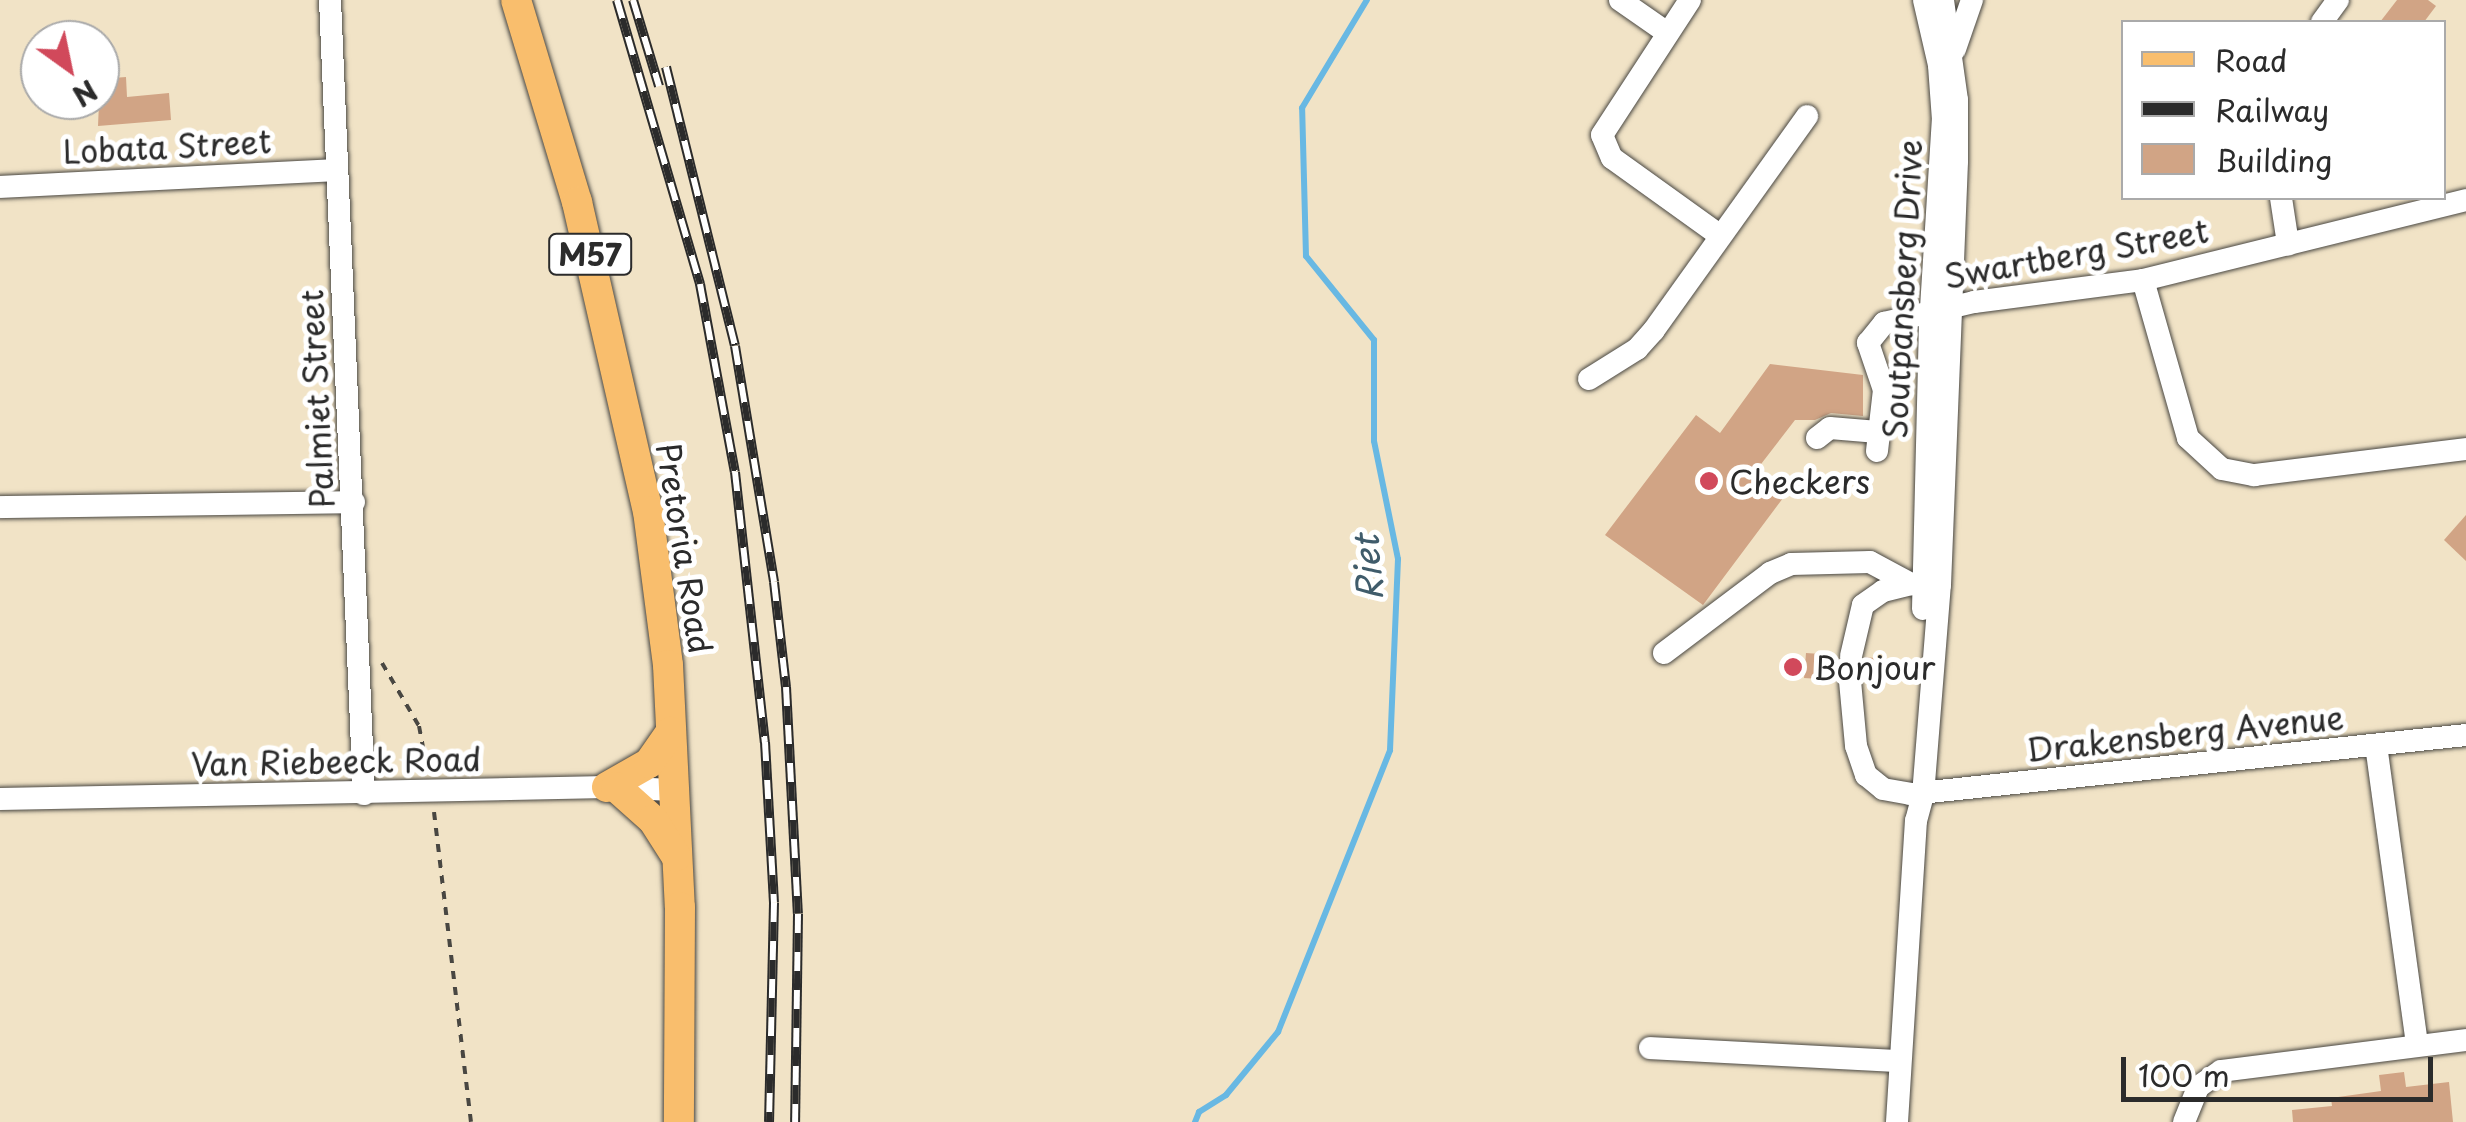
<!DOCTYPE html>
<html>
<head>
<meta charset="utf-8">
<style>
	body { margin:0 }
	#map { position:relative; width:2466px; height:1122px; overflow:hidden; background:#f1e3c6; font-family:"Playpen Sans",sans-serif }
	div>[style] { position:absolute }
	.stream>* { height:6px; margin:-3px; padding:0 3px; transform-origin:3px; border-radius:3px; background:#68b8e3 }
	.building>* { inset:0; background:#d1a485 }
	.path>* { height:4px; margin-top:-2px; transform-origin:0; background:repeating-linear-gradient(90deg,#494742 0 8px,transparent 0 16px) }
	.roads { filter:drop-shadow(0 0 2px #494742) drop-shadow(0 0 2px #494742) }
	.minor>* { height:22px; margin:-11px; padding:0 11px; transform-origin:11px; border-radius:11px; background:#fff }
	.major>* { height:30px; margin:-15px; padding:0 15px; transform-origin:15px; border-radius:15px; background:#f9be6d }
	.rail>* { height:10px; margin-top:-5px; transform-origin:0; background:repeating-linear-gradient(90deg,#fff 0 19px,#2b2b2b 0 38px); box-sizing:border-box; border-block:2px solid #2b2b2b }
	.dots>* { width:28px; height:28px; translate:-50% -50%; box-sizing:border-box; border:5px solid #fff; border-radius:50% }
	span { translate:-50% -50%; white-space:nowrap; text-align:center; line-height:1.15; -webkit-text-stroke:10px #fff; paint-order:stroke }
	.shield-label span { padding:2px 8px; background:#fff; border:2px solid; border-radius:8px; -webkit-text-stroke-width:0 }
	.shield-label { font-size:30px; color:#2b2b2b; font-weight:700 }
	.street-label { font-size:32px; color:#2b2b2b }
	.poi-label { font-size:32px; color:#2b2b2b }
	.left { translate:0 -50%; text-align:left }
	.water-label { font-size:35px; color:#405c6b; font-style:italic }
	.legend { position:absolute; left:2121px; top:20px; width:325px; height:180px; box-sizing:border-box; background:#fff; border:2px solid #aaa; margin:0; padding:12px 18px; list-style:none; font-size:30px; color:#2b2b2b }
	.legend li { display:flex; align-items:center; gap:20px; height:50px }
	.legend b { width:50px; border:2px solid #aaa }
	.north { position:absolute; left:20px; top:20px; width:100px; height:100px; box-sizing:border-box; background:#fff; border:2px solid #aaa; border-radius:50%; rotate:147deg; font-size:28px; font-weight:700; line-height:40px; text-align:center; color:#2b2b2b }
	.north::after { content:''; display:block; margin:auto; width:35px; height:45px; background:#d1495b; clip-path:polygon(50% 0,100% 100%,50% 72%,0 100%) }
	.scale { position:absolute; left:2121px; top:1057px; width:312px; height:45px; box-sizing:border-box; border:5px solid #2b2b2b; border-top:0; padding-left:12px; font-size:30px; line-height:35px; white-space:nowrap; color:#2b2b2b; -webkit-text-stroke:8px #fff; paint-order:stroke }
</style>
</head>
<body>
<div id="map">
	<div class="stream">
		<div style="left:1195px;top:1122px;width:11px;rotate:-68deg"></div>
		<div style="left:1199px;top:1112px;width:32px;rotate:-32deg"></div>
		<div style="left:1226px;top:1095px;width:82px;rotate:-50.5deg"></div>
		<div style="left:1278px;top:1032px;width:303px;rotate:-68.3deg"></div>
		<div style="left:1390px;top:750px;width:191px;rotate:-87.6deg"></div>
		<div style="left:1398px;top:559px;width:120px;rotate:-101.5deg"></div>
		<div style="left:1374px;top:441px;width:101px;rotate:-90deg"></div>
		<div style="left:1374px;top:340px;width:108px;rotate:-129deg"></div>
		<div style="left:1306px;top:256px;width:148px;rotate:-91.5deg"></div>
		<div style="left:1302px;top:108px;width:126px;rotate:-59deg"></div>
	</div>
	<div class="building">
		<div style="clip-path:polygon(2397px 0,2428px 0,2436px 6px,2424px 22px,2380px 22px)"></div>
		<div style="clip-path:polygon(126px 77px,127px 97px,169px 93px,171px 120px,98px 126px,100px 79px)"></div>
		<div style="clip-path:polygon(1770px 364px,1863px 375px,1863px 416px,1831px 413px,1815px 420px,1795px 420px,1758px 468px,1786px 494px,1703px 605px,1605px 535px,1696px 415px,1720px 433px)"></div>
		<div style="clip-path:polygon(2466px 515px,2466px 561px,2444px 540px)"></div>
		<div style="clip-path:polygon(1806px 653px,1836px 655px,1843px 668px,1835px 680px,1804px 678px)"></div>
		<div style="clip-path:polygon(1866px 657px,1874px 658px,1872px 682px,1865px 682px,1858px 669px)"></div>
		<div style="clip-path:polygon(2404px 1072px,2406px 1087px,2449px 1082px,2453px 1122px,2293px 1122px,2292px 1110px,2332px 1106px,2331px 1098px,2381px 1091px,2379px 1075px)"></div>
	</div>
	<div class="path">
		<div style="left:382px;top:663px;width:73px;rotate:59.6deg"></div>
		<div style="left:419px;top:726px;width:43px;rotate:79.2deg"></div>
		<div style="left:434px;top:812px;width:312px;rotate:83.2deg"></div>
	</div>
	<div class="roads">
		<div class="minor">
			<div style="left:330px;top:0;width:795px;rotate:87.55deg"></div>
			<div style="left:1620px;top:0;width:56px;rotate:34.8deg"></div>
			<div style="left:1690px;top:0;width:161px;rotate:123.1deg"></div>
			<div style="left:1602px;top:135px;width:25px;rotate:67deg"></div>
			<div style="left:1612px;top:158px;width:132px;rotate:35.7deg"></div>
			<div style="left:2322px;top:22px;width:27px;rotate:-54deg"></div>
			<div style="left:1955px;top:49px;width:52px;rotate:-70.9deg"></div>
			<div style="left:0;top:187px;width:337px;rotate:-2.9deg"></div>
			<div style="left:2281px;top:198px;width:47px;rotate:81.3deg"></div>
			<div style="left:2143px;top:280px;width:164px;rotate:74.1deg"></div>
			<div style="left:2188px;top:438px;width:46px;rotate:42.4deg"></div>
			<div style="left:2222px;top:469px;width:33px;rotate:11deg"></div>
			<div style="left:2254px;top:475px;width:214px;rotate:-7deg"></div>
			<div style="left:1589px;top:379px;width:57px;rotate:-32deg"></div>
			<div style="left:1637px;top:349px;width:25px;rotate:-48deg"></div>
			<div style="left:1654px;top:330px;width:263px;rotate:-54.4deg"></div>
			<div style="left:1817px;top:438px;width:16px;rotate:-38deg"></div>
			<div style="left:1830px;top:428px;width:48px;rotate:4.8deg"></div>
			<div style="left:1877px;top:451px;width:61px;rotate:-83.5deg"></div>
			<div style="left:1884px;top:390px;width:50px;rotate:-108.8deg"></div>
			<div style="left:1868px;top:343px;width:26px;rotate:-51deg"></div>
			<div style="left:1884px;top:323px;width:92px;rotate:-13.1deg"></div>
			<div style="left:1974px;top:302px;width:170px;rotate:-7.4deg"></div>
			<div style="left:2143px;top:280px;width:333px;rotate:-13.9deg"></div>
			<div style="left:0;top:507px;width:354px;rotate:-0.8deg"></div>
			<div style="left:1923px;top:609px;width:285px;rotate:-88.6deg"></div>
			<div style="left:1930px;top:324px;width:204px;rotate:-86.4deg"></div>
			<div style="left:1943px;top:120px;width:55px;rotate:-94.2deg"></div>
			<div style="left:1939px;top:65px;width:67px;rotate:-103deg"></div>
			<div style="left:1664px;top:653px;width:133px;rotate:-37deg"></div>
			<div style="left:1770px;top:573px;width:23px;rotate:-23deg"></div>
			<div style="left:1791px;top:564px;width:79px;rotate:-1.5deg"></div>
			<div style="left:1870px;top:562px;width:47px;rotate:28.2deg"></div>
			<div style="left:1911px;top:584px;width:25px;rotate:2deg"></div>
			<div style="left:1851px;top:656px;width:52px;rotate:-76.8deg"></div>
			<div style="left:1863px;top:605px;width:24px;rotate:-35deg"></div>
			<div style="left:1883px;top:591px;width:29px;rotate:-14deg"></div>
			<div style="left:1850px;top:681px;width:65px;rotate:84.7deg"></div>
			<div style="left:1856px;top:746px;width:31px;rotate:71deg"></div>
			<div style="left:1866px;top:775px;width:22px;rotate:39deg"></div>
			<div style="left:1883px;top:789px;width:28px;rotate:10deg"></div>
			<div style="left:1911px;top:794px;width:558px;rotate:-6.07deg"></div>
			<div style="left:2376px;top:745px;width:303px;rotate:82.2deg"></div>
			<div style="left:0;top:799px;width:607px;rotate:-1.13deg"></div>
			<div style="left:607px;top:787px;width:66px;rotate:2.6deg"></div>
			<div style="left:1650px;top:1048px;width:250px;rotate:3deg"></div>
			<div style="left:1897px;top:1122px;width:302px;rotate:-86.4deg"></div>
			<div style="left:1916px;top:821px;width:27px;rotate:-75deg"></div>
			<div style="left:1923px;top:795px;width:211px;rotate:-85.4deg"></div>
			<div style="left:1940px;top:585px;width:424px;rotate:-87.7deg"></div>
			<div style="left:1957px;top:161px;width:61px;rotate:-90deg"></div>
			<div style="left:1957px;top:100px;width:101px;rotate:-98deg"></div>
			<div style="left:2184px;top:1122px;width:38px;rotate:-68deg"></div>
			<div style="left:2198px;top:1087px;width:28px;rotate:-35deg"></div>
			<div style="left:2221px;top:1071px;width:247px;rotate:-7.2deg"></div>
		</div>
		<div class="major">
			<div style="left:516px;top:0;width:211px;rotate:73.2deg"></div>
			<div style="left:577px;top:202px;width:317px;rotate:77.1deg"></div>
			<div style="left:648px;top:511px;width:155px;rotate:82.6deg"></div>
			<div style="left:668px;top:665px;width:242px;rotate:87.2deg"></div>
			<div style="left:680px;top:907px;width:215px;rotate:90.3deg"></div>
			<div style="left:607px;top:787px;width:48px;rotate:-29.7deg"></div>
			<div style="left:649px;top:763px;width:38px;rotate:-55deg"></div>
			<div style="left:616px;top:787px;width:50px;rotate:41.7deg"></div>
			<div style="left:653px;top:820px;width:43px;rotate:57.4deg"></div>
		</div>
	</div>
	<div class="rail">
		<div style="left:617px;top:0;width:296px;rotate:73.7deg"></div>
		<div style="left:700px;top:284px;width:191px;rotate:79.5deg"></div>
		<div style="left:735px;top:472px;width:272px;rotate:83.7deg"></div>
		<div style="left:765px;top:742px;width:161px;rotate:86.8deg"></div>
		<div style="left:774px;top:903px;width:219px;rotate:91.3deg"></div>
		<div style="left:633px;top:0;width:90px;rotate:73.2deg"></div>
		<div style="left:666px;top:67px;width:287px;rotate:76.1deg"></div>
		<div style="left:735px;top:346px;width:239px;rotate:80.6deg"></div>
		<div style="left:774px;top:582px;width:106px;rotate:83.5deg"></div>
		<div style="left:786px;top:687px;width:227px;rotate:87deg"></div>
		<div style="left:798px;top:914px;width:208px;rotate:90.8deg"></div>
	</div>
	<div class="dots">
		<div style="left:1709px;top:481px;background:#d1495b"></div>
		<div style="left:1793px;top:667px;background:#d1495b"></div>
	</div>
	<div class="shield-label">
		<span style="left:590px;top:254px">M57</span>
	</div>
	<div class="street-label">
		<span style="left:167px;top:146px;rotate:-3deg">Lobata Street</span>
		<span style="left:2076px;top:253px;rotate:-10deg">Swartberg Street</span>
		<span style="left:1902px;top:289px;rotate:-87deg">Soutpansberg Drive</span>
		<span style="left:316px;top:399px;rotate:-93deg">Palmiet Street</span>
		<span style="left:685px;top:548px;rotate:81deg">Pretoria Road</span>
		<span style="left:2185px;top:733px;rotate:-6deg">Drakensberg Avenue</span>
		<span style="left:336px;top:761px;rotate:-1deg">Van Riebeeck Road</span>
	</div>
	<div class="poi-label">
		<span class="left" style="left:1729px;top:481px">Checkers</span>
		<span class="left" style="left:1813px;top:667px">Bonjour</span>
	</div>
	<div class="water-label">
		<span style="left:1367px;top:568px;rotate:-94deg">Riet</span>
	</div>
	<ul class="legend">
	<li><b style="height:12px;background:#f9be6d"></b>Road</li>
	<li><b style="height:12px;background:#2b2b2b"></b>Railway</li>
	<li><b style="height:28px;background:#d1a485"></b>Building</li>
	</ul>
	<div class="north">N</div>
	<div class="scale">100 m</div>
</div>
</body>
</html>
